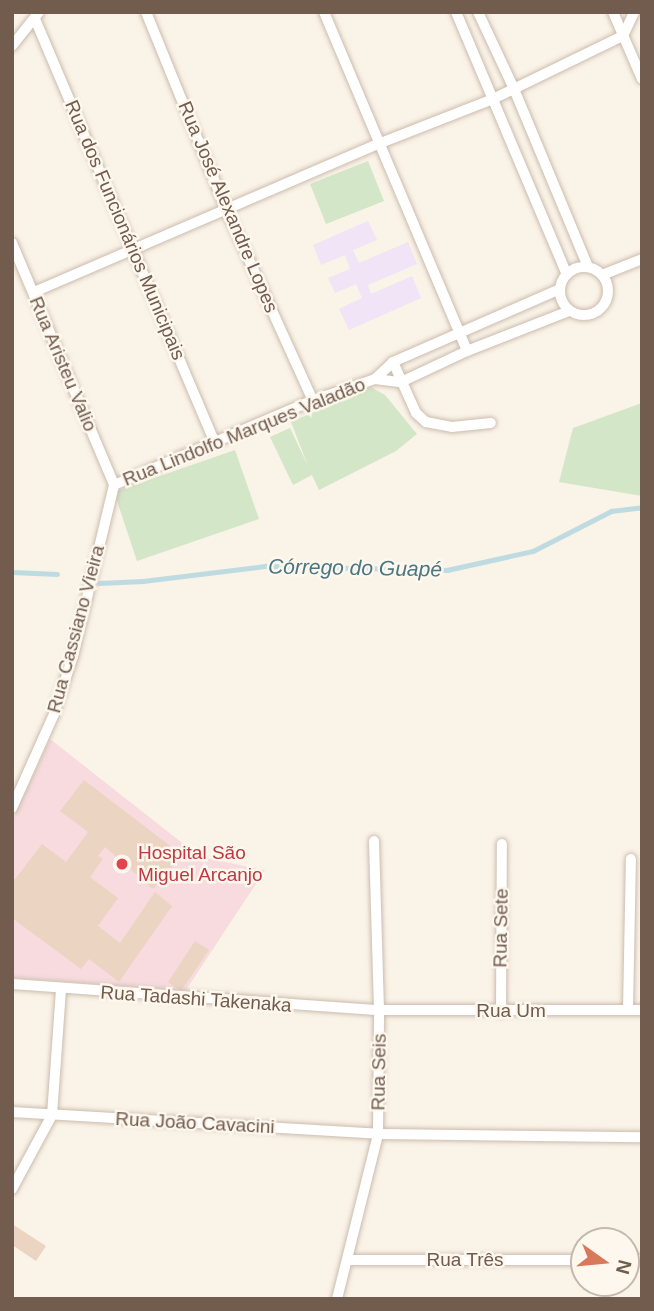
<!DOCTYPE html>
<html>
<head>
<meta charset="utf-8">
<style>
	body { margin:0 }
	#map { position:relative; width:654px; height:1311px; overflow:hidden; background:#faf3e7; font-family:Helvetica,sans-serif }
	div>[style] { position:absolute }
	.education>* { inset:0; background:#f0e4f6 }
	.medical>* { inset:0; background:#f7dbde }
	.green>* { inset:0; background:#d3e6c7 }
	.stream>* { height:4.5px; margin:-2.25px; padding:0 2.25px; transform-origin:2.25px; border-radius:2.25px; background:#bedbe2 }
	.building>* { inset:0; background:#ecd4c2 }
	.roads { filter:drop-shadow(0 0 2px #cbbcae) drop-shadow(0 0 2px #cbbcae) }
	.street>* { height:10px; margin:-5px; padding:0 5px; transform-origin:5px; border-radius:5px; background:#fff }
	.street>.ring { margin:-5px; padding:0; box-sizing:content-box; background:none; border:10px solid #fff; border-radius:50% }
	.dots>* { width:19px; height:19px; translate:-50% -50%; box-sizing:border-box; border:4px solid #fdf7ed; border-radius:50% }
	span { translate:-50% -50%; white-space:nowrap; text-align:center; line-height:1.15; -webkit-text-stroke:5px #fdf7ed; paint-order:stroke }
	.street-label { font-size:19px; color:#715c4e }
	.health-label { font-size:19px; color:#be3a42 }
	.left { translate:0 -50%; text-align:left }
	.water-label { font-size:21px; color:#4b7782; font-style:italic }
	.frame { position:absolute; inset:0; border:14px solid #715c4e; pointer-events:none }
	.north { position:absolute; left:570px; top:1227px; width:70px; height:70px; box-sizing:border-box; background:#fdf7ed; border:2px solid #c5b9ad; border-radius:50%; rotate:105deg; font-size:19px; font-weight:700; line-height:28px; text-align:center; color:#715c4e }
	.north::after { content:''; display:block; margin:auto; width:24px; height:32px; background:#d7795a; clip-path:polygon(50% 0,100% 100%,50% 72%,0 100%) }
</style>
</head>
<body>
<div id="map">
	<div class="education">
		<div style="clip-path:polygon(368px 221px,377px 240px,353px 250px,359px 263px,408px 242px,417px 264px,368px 285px,371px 294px,412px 276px,421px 298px,349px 330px,339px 309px,362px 298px,356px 284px,335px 293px,328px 278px,350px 269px,345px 255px,321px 265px,313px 245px)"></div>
	</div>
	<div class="medical">
		<div style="clip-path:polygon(50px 739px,200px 857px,265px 870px,186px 990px,12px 978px,12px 821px)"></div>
	</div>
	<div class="green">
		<div style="clip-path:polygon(368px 161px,384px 201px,326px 224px,310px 184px)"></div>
		<div style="clip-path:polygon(371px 387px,385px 395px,417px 434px,396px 451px,319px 490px,312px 475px,293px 485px,270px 437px,290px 428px,308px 466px,291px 422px)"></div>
		<div style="clip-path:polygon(642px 403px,642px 496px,559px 482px,573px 428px)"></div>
		<div style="clip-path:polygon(235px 450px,259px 519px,137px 561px,114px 492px)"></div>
	</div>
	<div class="stream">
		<div style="left:12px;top:572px;width:45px;rotate:2.5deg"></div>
		<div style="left:99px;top:583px;width:44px;rotate:-2.6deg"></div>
		<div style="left:143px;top:581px;width:124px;rotate:-7deg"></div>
		<div style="left:266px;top:566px;width:181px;rotate:1.3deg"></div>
		<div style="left:447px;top:570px;width:88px;rotate:-12.5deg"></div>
		<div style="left:533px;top:551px;width:88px;rotate:-27.1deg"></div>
		<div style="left:611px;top:511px;width:31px;rotate:-7deg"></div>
	</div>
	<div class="building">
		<div style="clip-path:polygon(84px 780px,182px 855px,153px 889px,105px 847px,98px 856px,103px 859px,90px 877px,118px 898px,98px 926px,120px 943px,155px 892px,172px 906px,119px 982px,89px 959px,81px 969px,12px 918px,12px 883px,42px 844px,66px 862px,88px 832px,60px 811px)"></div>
		<div style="clip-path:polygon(195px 941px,209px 950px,181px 991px,168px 982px)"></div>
		<div style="clip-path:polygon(12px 1224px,46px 1246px,36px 1261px,12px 1245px)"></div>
	</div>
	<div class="roads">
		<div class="street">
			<div style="left:146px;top:12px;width:213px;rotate:67.9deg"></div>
			<div style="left:226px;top:209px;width:211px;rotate:65.6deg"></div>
			<div style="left:324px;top:12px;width:368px;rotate:67.1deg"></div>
			<div style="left:456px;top:12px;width:285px;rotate:67.1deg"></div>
			<div style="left:478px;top:12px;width:85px;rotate:64.9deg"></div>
			<div style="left:514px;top:89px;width:193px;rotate:67.4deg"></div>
			<div style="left:613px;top:12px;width:73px;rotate:66.6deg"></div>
			<div style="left:35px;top:19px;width:458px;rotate:67deg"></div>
			<div style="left:12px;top:46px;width:43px;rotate:-51.5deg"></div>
			<div style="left:12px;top:243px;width:263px;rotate:67.1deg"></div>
			<div class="ring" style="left:560px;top:267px;width:38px;height:38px"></div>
			<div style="left:602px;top:275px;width:43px;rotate:-21.8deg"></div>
			<div style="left:34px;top:292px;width:374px;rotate:-23.3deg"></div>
			<div style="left:378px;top:144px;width:123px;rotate:-21.4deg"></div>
			<div style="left:493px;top:99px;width:144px;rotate:-25.9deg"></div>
			<div style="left:623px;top:36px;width:26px;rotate:-65deg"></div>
			<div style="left:393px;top:362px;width:56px;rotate:65.7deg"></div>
			<div style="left:416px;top:413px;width:13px;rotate:42deg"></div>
			<div style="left:426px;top:422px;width:26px;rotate:11deg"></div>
			<div style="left:452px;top:427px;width:39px;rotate:-6deg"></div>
			<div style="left:375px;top:379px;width:26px;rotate:7deg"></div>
			<div style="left:401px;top:382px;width:73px;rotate:-25.2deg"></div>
			<div style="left:467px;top:351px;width:110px;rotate:-21.4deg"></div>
			<div style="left:114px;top:485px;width:214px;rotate:-23.1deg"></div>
			<div style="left:311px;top:401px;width:68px;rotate:-19deg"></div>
			<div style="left:375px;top:379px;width:25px;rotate:-43deg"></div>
			<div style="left:393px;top:362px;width:182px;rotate:-23.6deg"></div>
			<div style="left:12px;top:808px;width:103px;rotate:-65.9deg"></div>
			<div style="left:54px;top:714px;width:61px;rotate:-71.9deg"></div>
			<div style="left:73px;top:656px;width:176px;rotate:-76.5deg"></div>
			<div style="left:12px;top:984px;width:368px;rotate:4.1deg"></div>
			<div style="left:379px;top:1010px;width:263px"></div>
			<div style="left:628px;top:1010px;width:151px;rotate:-88.9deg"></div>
			<div style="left:501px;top:1012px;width:168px;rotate:-89.7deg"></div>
			<div style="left:12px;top:1112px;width:367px;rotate:3.4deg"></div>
			<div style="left:378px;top:1134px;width:264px;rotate:0.7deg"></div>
			<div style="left:12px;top:1189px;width:84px;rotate:-61.6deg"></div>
			<div style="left:52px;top:1115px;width:125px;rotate:-85.9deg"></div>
			<div style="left:347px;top:1260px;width:237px"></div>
			<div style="left:626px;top:1260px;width:16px"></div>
			<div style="left:337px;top:1299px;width:170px;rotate:-76deg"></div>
			<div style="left:378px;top:1134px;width:124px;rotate:-89.5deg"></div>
			<div style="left:379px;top:1010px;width:169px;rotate:-91.7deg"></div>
		</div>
	</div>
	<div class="dots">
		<div style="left:122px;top:864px;background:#e0444e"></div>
	</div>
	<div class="street-label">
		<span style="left:228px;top:207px;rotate:67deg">Rua José Alexandre Lopes</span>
		<span style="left:125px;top:230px;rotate:67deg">Rua dos Funcionários Municipais</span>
		<span style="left:63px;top:364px;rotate:67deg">Rua Aristeu Valio</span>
		<span style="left:244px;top:432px;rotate:-22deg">Rua Lindolfo Marques Valadão</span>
		<span style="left:76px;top:629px;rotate:-75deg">Rua Cassiano Vieira</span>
		<span style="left:501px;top:928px;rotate:-89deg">Rua Sete</span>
		<span style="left:196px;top:999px;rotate:4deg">Rua Tadashi Takenaka</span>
		<span style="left:511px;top:1011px">Rua Um</span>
		<span style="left:379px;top:1072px;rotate:-89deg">Rua Seis</span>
		<span style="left:195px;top:1123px;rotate:3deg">Rua João Cavacini</span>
		<span style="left:465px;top:1260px">Rua Três</span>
	</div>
	<div class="health-label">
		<span class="left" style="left:138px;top:864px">Hospital São<br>Miguel Arcanjo</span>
	</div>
	<div class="water-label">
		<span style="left:355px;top:568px;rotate:1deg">Córrego do Guapé</span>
	</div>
	<div class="frame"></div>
	<div class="north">N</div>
</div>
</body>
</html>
